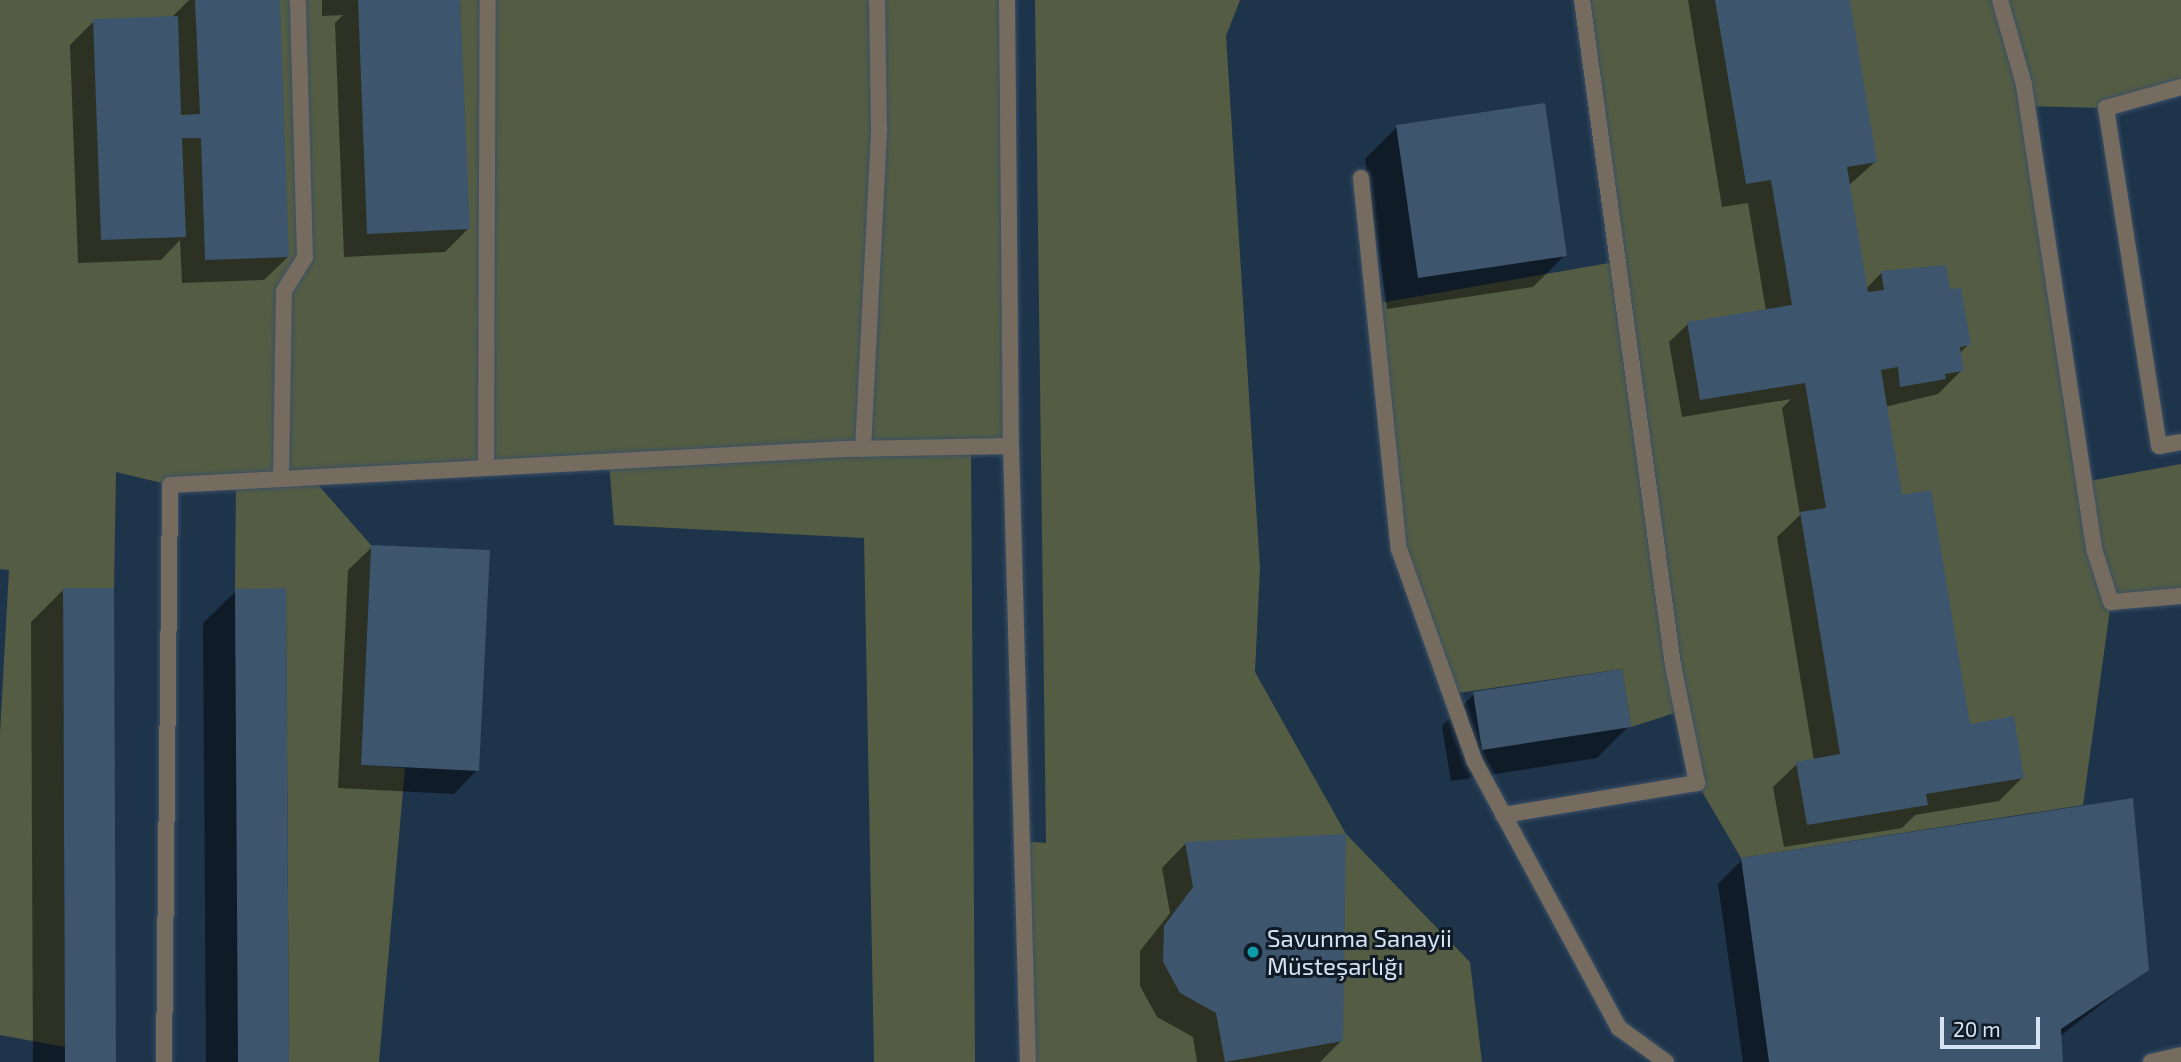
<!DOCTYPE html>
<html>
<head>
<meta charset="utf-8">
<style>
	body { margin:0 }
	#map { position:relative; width:2181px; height:1062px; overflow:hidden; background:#1e344b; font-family:"Exo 2",sans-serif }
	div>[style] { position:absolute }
	.green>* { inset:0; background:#545d43 }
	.shadow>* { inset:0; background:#0007 }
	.building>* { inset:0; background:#3d556d }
	.roads { filter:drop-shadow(0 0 2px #3b5066) drop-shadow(0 0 2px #3b5066) }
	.lane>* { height:16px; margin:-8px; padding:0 8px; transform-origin:8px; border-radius:8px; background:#756b5f }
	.dots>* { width:19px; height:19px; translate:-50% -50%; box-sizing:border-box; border:4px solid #111b26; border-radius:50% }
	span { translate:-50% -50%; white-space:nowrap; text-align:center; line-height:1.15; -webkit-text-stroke:6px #111b26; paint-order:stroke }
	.poi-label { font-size:24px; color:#d5e3f2 }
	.left { translate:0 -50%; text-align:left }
	.scale { position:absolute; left:1940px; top:1017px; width:100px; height:32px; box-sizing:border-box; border:4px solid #d5e3f2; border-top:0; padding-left:9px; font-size:21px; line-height:24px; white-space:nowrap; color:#d5e3f2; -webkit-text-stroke:5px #111b26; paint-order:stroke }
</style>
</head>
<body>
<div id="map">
	<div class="green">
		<div style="clip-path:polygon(0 0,1008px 0,1011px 446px,971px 447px,975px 1062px,874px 1062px,864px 538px,614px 525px,609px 462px,312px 478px,371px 545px,361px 765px,405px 768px,379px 1062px,289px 1062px,286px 589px,235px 589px,236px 482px,170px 485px,116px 472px,114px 588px,63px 589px,65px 1047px,0 1035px,0 734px,9px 570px,0 569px)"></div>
		<div style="clip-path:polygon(1035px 0,1240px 0,1226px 36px,1260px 568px,1255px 672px,1346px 834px,1470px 962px,1482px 1062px,1028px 1062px,1022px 841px,1046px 843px)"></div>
		<div style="clip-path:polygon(1582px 0,2181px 0,2181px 87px,2106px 108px,2027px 106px,2084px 482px,2181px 464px,2181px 596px,2111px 602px,2083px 805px,1741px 858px,1697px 783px,1681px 711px,1631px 727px,1622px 669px,1451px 694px,1399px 549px,1374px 304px,1615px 262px)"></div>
	</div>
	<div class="shadow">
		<div style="clip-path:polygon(189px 0,278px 0,288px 257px,264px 280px,182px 283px,180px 240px,161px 260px,78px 263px,70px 45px,94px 21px,172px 17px)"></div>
		<div style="clip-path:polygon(322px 0,460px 0,468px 229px,445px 252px,344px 257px,335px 23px,343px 15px,322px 16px)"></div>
		<div style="clip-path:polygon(1688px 0,1848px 0,1875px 162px,1848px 186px,1866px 289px,1882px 272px,1949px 291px,1969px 344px,1959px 354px,1962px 370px,1938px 394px,1885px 407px,1900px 497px,1969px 726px,2023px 777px,1999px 801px,1915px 815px,1902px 828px,1784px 847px,1773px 787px,1797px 764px,1814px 761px,1777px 537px,1800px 515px,1782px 408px,1791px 399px,1682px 417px,1669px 342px,1688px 324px,1766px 311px,1748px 203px,1722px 207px)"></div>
		<div style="clip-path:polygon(1397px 127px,1565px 255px,1533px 287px,1387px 309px,1365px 159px)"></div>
		<div style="clip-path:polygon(372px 547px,477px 770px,454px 794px,338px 788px,348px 570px)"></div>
		<div style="clip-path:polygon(63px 590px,115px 1062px,33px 1062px,31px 622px)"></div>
		<div style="clip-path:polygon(236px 591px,287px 1062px,206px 1062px,203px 623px)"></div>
		<div style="clip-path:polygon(1474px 694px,1629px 726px,1597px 758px,1451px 781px,1442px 726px)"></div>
		<div style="clip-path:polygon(1185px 844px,1341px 1041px,1320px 1062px,1197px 1062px,1193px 1037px,1157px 1017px,1140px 986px,1140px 951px,1170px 913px,1162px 868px)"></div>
		<div style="clip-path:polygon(1742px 860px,2147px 969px,2060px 1036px,2061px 1062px,1743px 1062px,1718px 884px)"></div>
	</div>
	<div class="building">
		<div style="clip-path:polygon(195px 0,280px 0,289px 257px,205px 260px,201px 138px,182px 138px,186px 237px,101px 240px,93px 19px,178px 16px,181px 115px,200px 114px)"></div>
		<div style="clip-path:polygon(358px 0,460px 0,470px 229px,367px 234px)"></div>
		<div style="clip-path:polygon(1715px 0,1850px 0,1877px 162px,1847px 167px,1868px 292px,1884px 290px,1881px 271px,1946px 265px,1950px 289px,1961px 288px,1971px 345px,1960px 347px,1964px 371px,1945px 374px,1946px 379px,1900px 387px,1898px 367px,1881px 370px,1902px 495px,1931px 490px,1970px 724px,2014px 716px,2024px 778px,1926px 794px,1928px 805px,1807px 825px,1796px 762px,1840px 754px,1800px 512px,1826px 508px,1805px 383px,1700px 400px,1687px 322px,1792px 305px,1771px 180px,1746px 184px)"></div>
		<div style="clip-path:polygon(1545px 103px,1567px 256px,1418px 278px,1396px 125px)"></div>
		<div style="clip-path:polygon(371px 545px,490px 550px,479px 771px,361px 765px)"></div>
		<div style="clip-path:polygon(63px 588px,114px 588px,116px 1062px,65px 1062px)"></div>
		<div style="clip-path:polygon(286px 588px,289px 1062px,238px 1062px,235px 589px)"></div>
		<div style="clip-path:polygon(1622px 669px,1631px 727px,1482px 750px,1473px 692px)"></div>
		<div style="clip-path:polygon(2133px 798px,2149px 970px,2061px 1029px,2063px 1062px,1769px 1062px,1741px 858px)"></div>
		<div style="clip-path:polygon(1346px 834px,1343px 1041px,1225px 1062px,1216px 1013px,1180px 993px,1163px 962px,1164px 926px,1193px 887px,1185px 842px)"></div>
	</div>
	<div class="roads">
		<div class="lane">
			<div style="left:1007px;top:0;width:446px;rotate:89.5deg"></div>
			<div style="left:1011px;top:446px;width:616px;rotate:88.42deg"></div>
			<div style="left:2000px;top:0;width:88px;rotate:74.2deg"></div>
			<div style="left:2024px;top:85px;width:469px;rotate:81.4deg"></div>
			<div style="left:2094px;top:549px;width:56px;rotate:72.2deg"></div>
			<div style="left:2111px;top:602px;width:70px;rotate:-4.9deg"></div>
			<div style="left:2181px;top:87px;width:78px;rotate:164.4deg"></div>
			<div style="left:2106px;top:108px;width:342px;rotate:81.1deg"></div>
			<div style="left:2159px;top:446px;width:22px;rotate:-10deg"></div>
			<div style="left:1361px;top:178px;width:373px;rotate:84.2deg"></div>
			<div style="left:1399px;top:549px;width:224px;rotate:70.4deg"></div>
			<div style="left:1474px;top:760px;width:305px;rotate:61.6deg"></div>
			<div style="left:1619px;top:1028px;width:58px;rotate:35.9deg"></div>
			<div style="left:863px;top:449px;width:321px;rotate:-87.1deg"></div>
			<div style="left:879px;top:128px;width:128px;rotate:-90.9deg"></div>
			<div style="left:486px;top:468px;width:468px;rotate:-89.8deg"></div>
			<div style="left:281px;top:479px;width:188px;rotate:-89.1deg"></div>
			<div style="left:284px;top:291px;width:40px;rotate:-58deg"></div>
			<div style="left:305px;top:257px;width:257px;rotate:-91.6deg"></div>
			<div style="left:1503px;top:815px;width:197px;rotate:-9.4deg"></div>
			<div style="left:1697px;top:783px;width:120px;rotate:-101.5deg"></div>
			<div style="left:1673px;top:665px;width:671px;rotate:-97.79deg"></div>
			<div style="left:164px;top:1062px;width:577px;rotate:-89.4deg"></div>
			<div style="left:170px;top:485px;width:675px;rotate:-3.06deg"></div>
			<div style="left:844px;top:449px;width:167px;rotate:-1deg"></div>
			<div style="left:2151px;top:1062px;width:31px;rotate:-13deg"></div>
		</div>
	</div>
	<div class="dots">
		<div style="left:1253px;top:952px;background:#0f9aa8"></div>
	</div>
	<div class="poi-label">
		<span class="left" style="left:1267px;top:952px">Savunma Sanayii<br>Müsteşarlığı</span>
	</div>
	<div class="scale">20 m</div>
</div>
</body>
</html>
